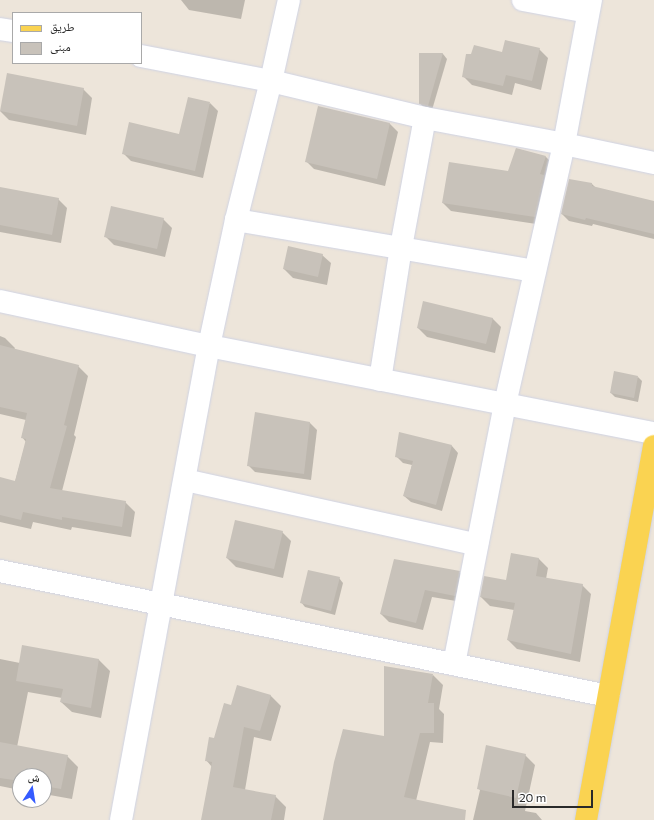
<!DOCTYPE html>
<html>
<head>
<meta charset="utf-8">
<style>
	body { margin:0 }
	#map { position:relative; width:654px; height:820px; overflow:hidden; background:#ede5da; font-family:Commissioner,"Noto Naskh Arabic",sans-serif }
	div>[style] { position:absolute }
	.shadow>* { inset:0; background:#0003 }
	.building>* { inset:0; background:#c8c2ba }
	.roads { filter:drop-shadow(0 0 1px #cfd3e4) drop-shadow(0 0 1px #cfd3e4) }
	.minor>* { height:22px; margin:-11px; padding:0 11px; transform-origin:11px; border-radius:11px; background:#fff }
	.major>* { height:22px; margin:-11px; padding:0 11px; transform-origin:11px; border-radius:11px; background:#fad351 }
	span { translate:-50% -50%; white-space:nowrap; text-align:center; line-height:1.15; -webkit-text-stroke:3.5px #fff; paint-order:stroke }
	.legend { position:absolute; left:12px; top:12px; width:130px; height:52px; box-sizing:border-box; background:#fff; border:1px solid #a9a9a9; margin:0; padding:5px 7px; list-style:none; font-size:12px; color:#292929 }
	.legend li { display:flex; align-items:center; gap:8px; height:20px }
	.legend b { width:20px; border:1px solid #a9a9a9 }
	.north { position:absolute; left:12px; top:768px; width:40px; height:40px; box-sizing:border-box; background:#fff; border:1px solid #a9a9a9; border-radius:50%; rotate:12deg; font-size:11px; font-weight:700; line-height:16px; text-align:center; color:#292929 }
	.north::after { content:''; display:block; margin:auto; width:14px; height:18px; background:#355bff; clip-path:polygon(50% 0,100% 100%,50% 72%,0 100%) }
	.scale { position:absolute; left:512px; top:790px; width:81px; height:18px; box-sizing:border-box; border:2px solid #292929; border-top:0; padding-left:5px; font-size:12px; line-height:14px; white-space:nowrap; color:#292929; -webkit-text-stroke:3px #fff; paint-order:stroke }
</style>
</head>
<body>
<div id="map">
	<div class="shadow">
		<div style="clip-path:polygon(181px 0,245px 0,241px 19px,189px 10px)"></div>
		<div style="clip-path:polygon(539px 49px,548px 58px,541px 90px,515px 83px,512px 95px,472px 85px,463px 76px,472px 55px)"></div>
		<div style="clip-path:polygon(420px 54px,443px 54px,447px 59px,432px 110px,424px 108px,420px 103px)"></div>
		<div style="clip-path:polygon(83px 89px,92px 98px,86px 135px,9px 120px,0 111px)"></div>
		<div style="clip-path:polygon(210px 103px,218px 111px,203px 178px,131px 161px,123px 153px,180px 135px)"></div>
		<div style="clip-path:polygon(319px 108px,390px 124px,398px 132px,385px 186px,314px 169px,306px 161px)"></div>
		<div style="clip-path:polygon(517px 149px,546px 157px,554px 165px,543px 225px,451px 211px,443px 203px,509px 172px)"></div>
		<div style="clip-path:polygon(592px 184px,596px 188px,654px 203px,654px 239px,593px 224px,592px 226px,569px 221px,562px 214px)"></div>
		<div style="clip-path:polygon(0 188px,58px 199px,67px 208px,61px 243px,0 232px)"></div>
		<div style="clip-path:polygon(163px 219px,172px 228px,165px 257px,114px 245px,105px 236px)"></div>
		<div style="clip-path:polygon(322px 255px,331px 263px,327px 285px,293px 278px,284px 269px)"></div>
		<div style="clip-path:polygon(492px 318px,501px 327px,495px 353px,427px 337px,418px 328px)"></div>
		<div style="clip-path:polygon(0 336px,5px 338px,15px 348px,14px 350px,78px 366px,88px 376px,74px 435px,76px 437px,62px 491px,125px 502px,135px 512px,131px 537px,72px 527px,71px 530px,33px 522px,31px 529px,0 522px,0 478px,15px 482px,26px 442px,22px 437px,26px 420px,0 414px)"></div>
		<div style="clip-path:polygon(638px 377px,642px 381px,638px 402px,615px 397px,611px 393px)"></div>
		<div style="clip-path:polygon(256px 413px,310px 423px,317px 430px,311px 480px,255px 472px,248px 465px)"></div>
		<div style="clip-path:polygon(452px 446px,458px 453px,442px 511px,411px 502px,404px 496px,412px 465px,403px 463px,396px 456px)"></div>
		<div style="clip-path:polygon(282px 532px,291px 541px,283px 578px,236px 567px,227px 558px)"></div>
		<div style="clip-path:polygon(512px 554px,539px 559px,548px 568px,546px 579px,582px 585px,591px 594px,580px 662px,517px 649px,508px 640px,514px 610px,490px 606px,481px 597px,507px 581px)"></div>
		<div style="clip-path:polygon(395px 560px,459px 572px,467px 579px,462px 602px,432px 597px,423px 630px,389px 622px,381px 614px)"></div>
		<div style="clip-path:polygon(339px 578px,343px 583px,335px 615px,305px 607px,301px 602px)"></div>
		<div style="clip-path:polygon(0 659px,20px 663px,99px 660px,110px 671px,101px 718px,72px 712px,61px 702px,62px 698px,28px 692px,17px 747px,67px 756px,78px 767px,72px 799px,44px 794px,44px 776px,20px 776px,20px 790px,0 786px)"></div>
		<div style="clip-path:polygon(433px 675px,443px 685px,439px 709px,444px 714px,443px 743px,430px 742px,416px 801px,437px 820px,323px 820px)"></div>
		<div style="clip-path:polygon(270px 695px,281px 706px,271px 741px,254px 737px,245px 790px,275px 796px,286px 807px,284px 820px,202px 820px,212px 767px,206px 760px,232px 707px)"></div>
		<div style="clip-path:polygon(525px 755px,535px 765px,525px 811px,536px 813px,542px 820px,473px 820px,480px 790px,478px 788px)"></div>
	</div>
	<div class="building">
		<div style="clip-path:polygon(505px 40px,540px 48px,532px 81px,506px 75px,503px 86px,462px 77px,466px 54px,471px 54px,474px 45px,502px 52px)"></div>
		<div style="clip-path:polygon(419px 53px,443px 53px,428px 106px,419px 104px)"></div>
		<div style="clip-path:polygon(7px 73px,84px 88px,77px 126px,0 111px)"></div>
		<div style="clip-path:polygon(188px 97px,210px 102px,195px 171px,122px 154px,129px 122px,179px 134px)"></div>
		<div style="clip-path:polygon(318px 106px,390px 123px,377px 179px,305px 162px)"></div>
		<div style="clip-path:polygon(516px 148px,546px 156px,540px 174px,544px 175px,535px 217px,442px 203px,449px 162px,508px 171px)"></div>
		<div style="clip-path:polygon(569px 179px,592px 183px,592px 186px,654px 201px,654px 234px,586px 218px,585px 220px,561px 214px)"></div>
		<div style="clip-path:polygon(0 187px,59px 198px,52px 235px,0 225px)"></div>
		<div style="clip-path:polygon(111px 206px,164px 218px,157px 249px,104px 237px)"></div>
		<div style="clip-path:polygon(288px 246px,323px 254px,318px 277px,283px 269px)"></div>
		<div style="clip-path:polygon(423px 301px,493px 318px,486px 344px,417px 328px)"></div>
		<div style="clip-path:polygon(0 345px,79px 365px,64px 425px,67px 426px,50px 488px,126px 501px,122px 527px,62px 517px,62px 520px,23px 512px,21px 520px,0 515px,0 477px,15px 481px,26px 439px,21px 438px,27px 413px,0 407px)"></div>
		<div style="clip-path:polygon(614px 371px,638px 376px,634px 398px,610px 393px)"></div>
		<div style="clip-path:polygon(255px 412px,310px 422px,304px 474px,247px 466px)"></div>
		<div style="clip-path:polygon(399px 432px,452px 445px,436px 505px,403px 496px,413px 461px,395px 457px)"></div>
		<div style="clip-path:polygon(235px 520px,283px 531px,274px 569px,226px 558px)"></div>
		<div style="clip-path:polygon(511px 553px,539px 558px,536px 576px,583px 584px,571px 654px,507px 640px,515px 603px,480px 597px,484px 576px,506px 580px)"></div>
		<div style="clip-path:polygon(394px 559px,460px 571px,455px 596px,425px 590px,416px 623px,380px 614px)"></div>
		<div style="clip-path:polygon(308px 570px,340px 577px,331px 611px,300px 603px)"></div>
		<div style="clip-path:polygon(22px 645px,99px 659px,91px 708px,60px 702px,63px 689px,16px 681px)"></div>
		<div style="clip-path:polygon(384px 666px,433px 674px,428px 703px,434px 703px,434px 733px,420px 733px,404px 797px,466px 810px,465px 820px,323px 820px,334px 762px,343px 729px,384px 736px)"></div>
		<div style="clip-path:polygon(237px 685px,271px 695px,260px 731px,244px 727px,233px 787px,276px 795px,271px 820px,201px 820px,212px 762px,205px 761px,209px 737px,214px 738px,224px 703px,231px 705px)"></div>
		<div style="clip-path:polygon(0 742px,68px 755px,61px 789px,44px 786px,44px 776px,20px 776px,20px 781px,0 778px)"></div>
		<div style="clip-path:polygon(486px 745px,526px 754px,516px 798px,477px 789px)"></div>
	</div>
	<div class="roads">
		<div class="minor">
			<div style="left:523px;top:0;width:66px;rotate:10.5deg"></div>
			<div style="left:0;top:29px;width:13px;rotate:9deg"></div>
			<div style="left:141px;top:56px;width:132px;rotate:10.9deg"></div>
			<div style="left:271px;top:81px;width:158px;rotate:13.5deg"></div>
			<div style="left:425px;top:118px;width:141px;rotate:10.6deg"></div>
			<div style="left:564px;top:144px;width:92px;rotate:11.9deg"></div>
			<div style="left:236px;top:220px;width:303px;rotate:9.7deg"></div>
			<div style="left:0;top:301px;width:214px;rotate:12.2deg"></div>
			<div style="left:209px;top:346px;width:453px;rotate:11.1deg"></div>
			<div style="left:380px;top:380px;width:135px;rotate:-81deg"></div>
			<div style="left:401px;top:247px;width:131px;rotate:-79.5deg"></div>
			<div style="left:185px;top:480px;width:299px;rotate:12.5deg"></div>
			<div style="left:0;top:571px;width:621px;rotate:11.62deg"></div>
			<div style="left:454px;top:664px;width:265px;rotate:-78.9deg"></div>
			<div style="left:505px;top:404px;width:267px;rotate:-77.2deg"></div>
			<div style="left:564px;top:144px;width:147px;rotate:-79.4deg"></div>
			<div style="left:121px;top:820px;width:482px;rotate:-79.5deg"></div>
			<div style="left:209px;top:346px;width:129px;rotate:-77.9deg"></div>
			<div style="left:236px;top:220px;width:143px;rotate:-75.9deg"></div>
			<div style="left:271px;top:81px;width:83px;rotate:-77.5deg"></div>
		</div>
		<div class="major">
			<div style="left:586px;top:820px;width:380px;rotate:-79.7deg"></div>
		</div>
	</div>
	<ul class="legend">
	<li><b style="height:5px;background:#fad351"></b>طريق</li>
	<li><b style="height:11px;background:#c8c2ba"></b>مبنى</li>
	</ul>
	<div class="north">ش</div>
	<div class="scale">20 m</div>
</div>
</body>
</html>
